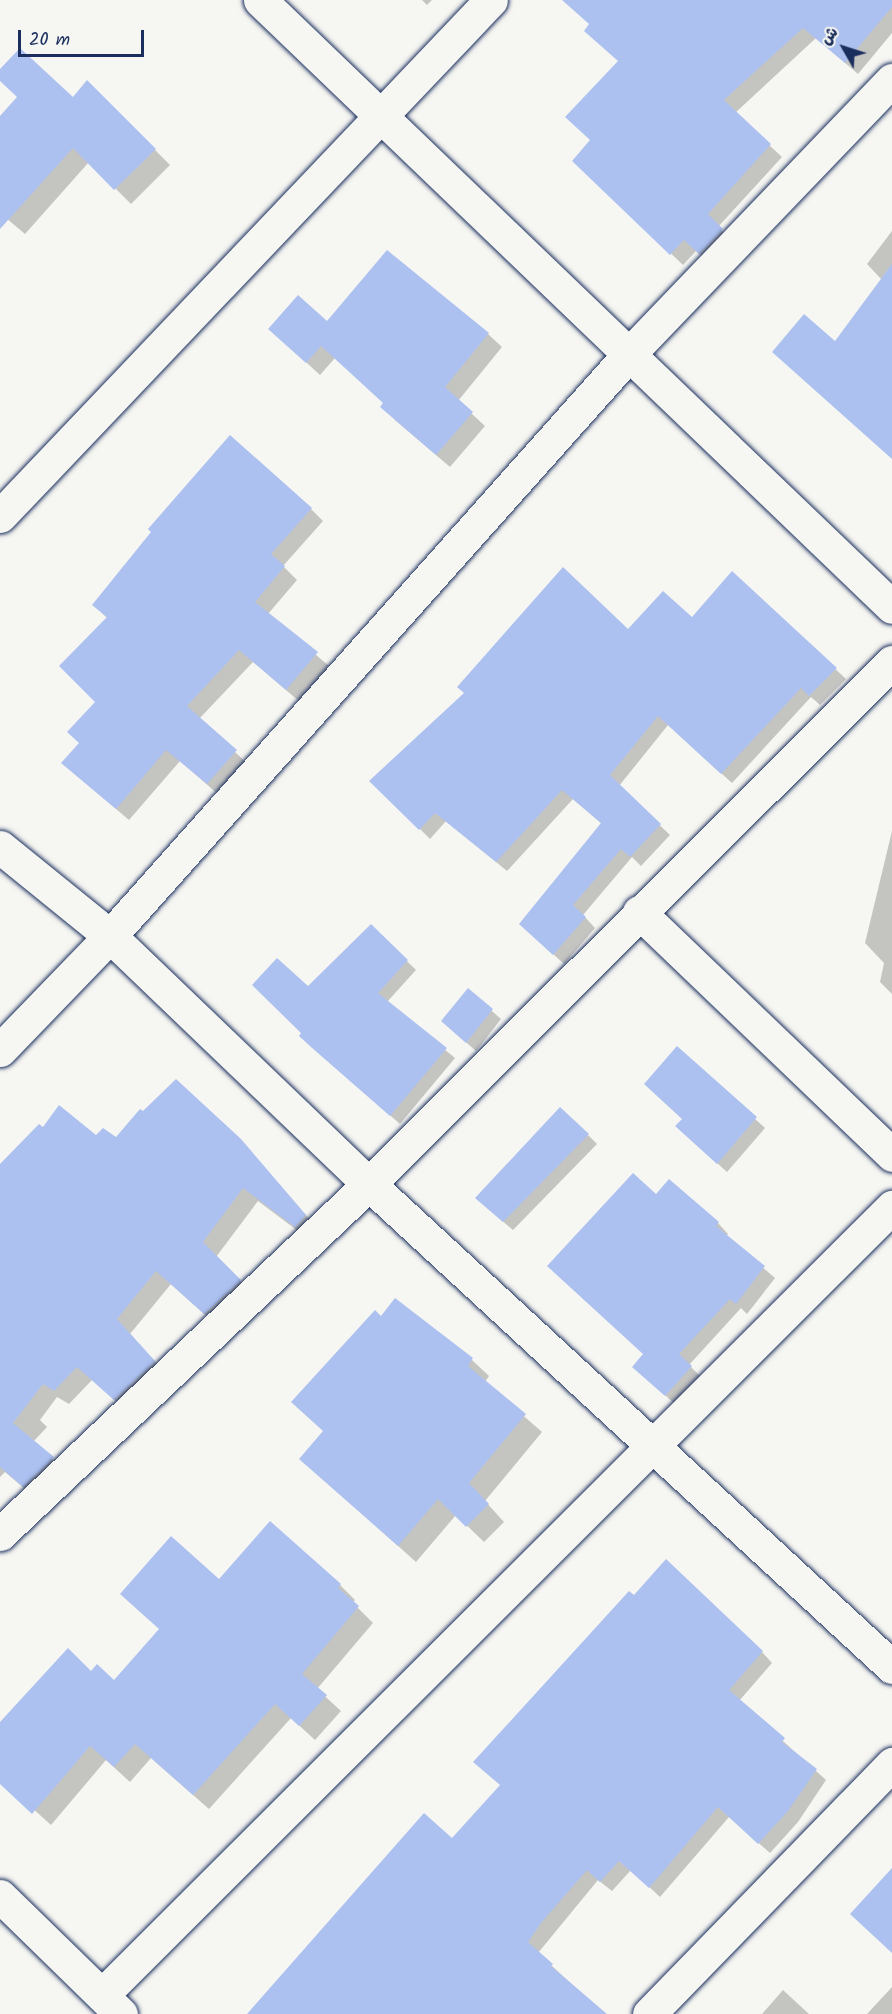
<!DOCTYPE html>
<html>
<head>
<meta charset="utf-8">
<style>
	body { margin:0 }
	#map { position:relative; width:892px; height:2014px; overflow:hidden; background:#f6f6f2; font-family:Kalam,"Playpen Sans Arabic",sans-serif }
	div>[style] { position:absolute }
	.shadow>* { inset:0; background:#0003 }
	.building>* { inset:0; background:#adc1f0 }
	.roads { filter:drop-shadow(0 0 2px #1b2f5e) drop-shadow(0 0 2px #1b2f5e) }
	.street>* { height:33px; margin:-16.5px; padding:0 16.5px; transform-origin:16.5px; border-radius:16.5px; background:#f6f6f2 }
	.secondary>* { height:33px; margin:-16.5px; padding:0 16.5px; transform-origin:16.5px; border-radius:16.5px; background:#f6f6f2 }
	span { translate:-50% -50%; white-space:nowrap; text-align:center; line-height:1.15; -webkit-text-stroke:6px #f6f6f2; paint-order:stroke }
	.north { position:absolute; left:814px; top:18px; width:60px; height:60px; -webkit-text-stroke:4px #f6f6f2; paint-order:stroke; rotate:309deg; font-size:16px; font-weight:700; line-height:24px; text-align:center; color:#1b2f5e }
	.north::after { content:''; display:block; margin:auto; width:21px; height:27px; background:#1b2f5e; clip-path:polygon(50% 0,100% 100%,50% 72%,0 100%) }
	.scale { position:absolute; left:18px; top:30px; width:126px; height:27px; box-sizing:border-box; border:3px solid #1b2f5e; border-top:0; padding-left:8px; font-size:18px; line-height:21px; white-space:nowrap; color:#1b2f5e; -webkit-text-stroke:4px #f6f6f2; paint-order:stroke }
</style>
</head>
<body>
<div id="map">
	<div class="shadow">
		<div style="clip-path:polygon(422px 0,432px 0,427px 5px)"></div>
		<div style="clip-path:polygon(588px 0,892px 0,892px 33px,858px 74px,816px 38px,735px 113px,782px 157px,718px 227px,733px 242px,711px 265px,696px 251px,683px 265px,586px 172px,592px 140px,620px 62px,591px 25px)"></div>
		<div style="clip-path:polygon(0 72px,73px 99px,87px 82px,170px 165px,131px 204px,89px 162px,25px 234px,0 213px,0 119px,19px 97px,0 79px)"></div>
		<div style="clip-path:polygon(892px 231px,892px 458px,835px 343px,882px 280px,867px 264px)"></div>
		<div style="clip-path:polygon(327px 323px,488px 334px,502px 347px,458px 401px,485px 426px,450px 467px,395px 420px,385px 403px,335px 358px,320px 375px,284px 342px)"></div>
		<div style="clip-path:polygon(311px 509px,323px 521px,283px 566px,297px 580px,268px 614px,329px 666px,300px 702px,253px 662px,199px 719px,248px 764px,220px 796px,180px 761px,129px 820px,76px 775px,81px 743px,97px 702px,108px 619px,94px 605px)"></div>
		<div style="clip-path:polygon(732px 573px,846px 679px,820px 705px,811px 697px,732px 783px,668px 725px,619px 786px,670px 835px,641px 866px,632px 857px,583px 915px,595px 928px,564px 964px,531px 934px,602px 824px,573px 799px,507px 871px,446px 821px,430px 839px,372px 781px,628px 631px,692px 619px)"></div>
		<div style="clip-path:polygon(892px 831px,892px 994px,880px 982px,884px 963px,865px 943px)"></div>
		<div style="clip-path:polygon(371px 926px,416px 970px,387px 1002px,455px 1058px,400px 1124px,322px 1056px,303px 1033px,308px 988px)"></div>
		<div style="clip-path:polygon(468px 990px,501px 1019px,476px 1051px,452px 1030px)"></div>
		<div style="clip-path:polygon(677px 1048px,765px 1128px,727px 1172px,686px 1135px)"></div>
		<div style="clip-path:polygon(43px 1129px,116px 1139px,240px 1140px,319px 1230px,310px 1240px,258px 1201px,216px 1257px,254px 1295px,219px 1327px,171px 1284px,130px 1334px,168px 1376px,129px 1413px,92px 1380px,69px 1404px,57px 1397px,40px 1420px,47px 1427px,33px 1442px,67px 1472px,38px 1500px,5px 1472px,0 1477px,0 1166px)"></div>
		<div style="clip-path:polygon(588px 1135px,597px 1144px,513px 1230px,486px 1207px)"></div>
		<div style="clip-path:polygon(657px 1196px,718px 1223px,728px 1234px,726px 1236px,775px 1278px,747px 1314px,741px 1308px,689px 1365px,702px 1378px,677px 1406px,645px 1377px)"></div>
		<div style="clip-path:polygon(395px 1300px,472px 1360px,489px 1376px,485px 1382px,542px 1432px,485px 1501px,504px 1522px,484px 1542px,456px 1515px,416px 1562px,301px 1459px,325px 1432px,381px 1318px)"></div>
		<div style="clip-path:polygon(219px 1581px,340px 1585px,355px 1600px,353px 1603px,373px 1623px,317px 1689px,341px 1711px,315px 1740px,291px 1718px,209px 1809px,151px 1758px,130px 1782px,106px 1760px,51px 1825px,0 1779px,0 1725px,91px 1673px,114px 1683px)"></div>
		<div style="clip-path:polygon(762px 1652px,772px 1663px,739px 1701px,826px 1780px,798px 1822px,770px 1853px,729px 1817px,660px 1897px,631px 1870px,612px 1891px,598px 1880px,538px 1953px,604px 2014px,249px 2014px,424px 1815px,452px 1840px)"></div>
		<div style="clip-path:polygon(892px 1987px,892px 2014px,867px 2014px)"></div>
		<div style="clip-path:polygon(783px 1990px,809px 2014px,762px 2014px)"></div>
	</div>
	<div class="building">
		<div style="clip-path:polygon(562px 0,892px 0,892px 7px,845px 63px,803px 28px,724px 100px,771px 144px,708px 214px,723px 229px,699px 254px,684px 240px,670px 255px,572px 161px,590px 140px,565px 117px,618px 61px,584px 31px,589px 24px)"></div>
		<div style="clip-path:polygon(20px 48px,73px 97px,87px 80px,156px 149px,114px 190px,73px 148px,0 229px,0 116px,17px 97px,0 81px,0 69px)"></div>
		<div style="clip-path:polygon(387px 250px,489px 333px,445px 387px,473px 412px,436px 455px,380px 407px,383px 403px,321px 346px,306px 363px,268px 329px,298px 295px,327px 321px)"></div>
		<div style="clip-path:polygon(892px 264px,892px 459px,772px 352px,804px 314px,835px 341px)"></div>
		<div style="clip-path:polygon(230px 435px,312px 508px,271px 554px,285px 566px,255px 602px,318px 652px,286px 690px,239px 650px,187px 706px,237px 750px,207px 784px,166px 750px,116px 809px,61px 763px,79px 743px,67px 732px,95px 702px,59px 666px,107px 617px,92px 605px,151px 532px,148px 529px)"></div>
		<div style="clip-path:polygon(563px 567px,628px 629px,663px 591px,692px 617px,732px 571px,837px 668px,809px 696px,801px 688px,721px 774px,658px 716px,610px 775px,661px 824px,630px 857px,621px 849px,573px 905px,586px 917px,553px 955px,519px 924px,601px 823px,562px 790px,496px 862px,435px 813px,419px 830px,369px 781px,464px 693px,457px 687px)"></div>
		<div style="clip-path:polygon(371px 924px,408px 960px,378px 993px,447px 1048px,390px 1116px,311px 1047px,299px 1036px,301px 1033px,252px 985px,277px 958px,308px 986px)"></div>
		<div style="clip-path:polygon(468px 988px,493px 1009px,466px 1043px,441px 1021px)"></div>
		<div style="clip-path:polygon(677px 1046px,757px 1117px,717px 1164px,675px 1126px,682px 1119px,644px 1084px)"></div>
		<div style="clip-path:polygon(176px 1079px,241px 1139px,306px 1215px,295px 1227px,243px 1188px,203px 1242px,241px 1280px,204px 1314px,156px 1271px,117px 1319px,155px 1361px,114px 1400px,77px 1367px,54px 1391px,43px 1384px,13px 1423px,54px 1457px,23px 1487px,0 1467px,0 1164px,39px 1124px,43px 1127px,59px 1105px,96px 1135px,103px 1128px,116px 1137px,140px 1109px,143px 1111px)"></div>
		<div style="clip-path:polygon(560px 1107px,589px 1134px,503px 1222px,475px 1198px)"></div>
		<div style="clip-path:polygon(633px 1173px,656px 1194px,669px 1179px,719px 1222px,716px 1226px,765px 1266px,736px 1304px,730px 1299px,679px 1354px,692px 1366px,665px 1396px,632px 1367px,643px 1354px,547px 1266px)"></div>
		<div style="clip-path:polygon(395px 1298px,473px 1358px,468px 1366px,526px 1414px,469px 1483px,489px 1504px,466px 1527px,438px 1499px,398px 1546px,299px 1459px,323px 1431px,291px 1402px,375px 1310px,381px 1316px)"></div>
		<div style="clip-path:polygon(270px 1521px,341px 1584px,338px 1588px,359px 1606px,302px 1674px,327px 1695px,299px 1726px,275px 1704px,193px 1795px,135px 1744px,114px 1767px,90px 1746px,32px 1814px,0 1784px,0 1722px,68px 1648px,91px 1671px,97px 1664px,114px 1680px,159px 1629px,120px 1594px,171px 1536px,219px 1579px)"></div>
		<div style="clip-path:polygon(666px 1559px,763px 1651px,729px 1690px,785px 1738px,782px 1742px,817px 1769px,788px 1811px,758px 1844px,718px 1807px,649px 1888px,619px 1861px,600px 1882px,587px 1870px,541px 1923px,528px 1942px,553px 1964px,551px 1966px,607px 2014px,247px 2014px,424px 1813px,452px 1838px,500px 1785px,473px 1762px,629px 1591px,634px 1595px)"></div>
		<div style="clip-path:polygon(892px 1868px,892px 1953px,850px 1914px)"></div>
	</div>
	<div class="roads">
		<div class="street">
			<div style="left:260px;top:0;width:876px;rotate:43.84deg"></div>
			<div style="left:0;top:516px;width:712px;rotate:-46.42deg"></div>
			<div style="left:0;top:847px;width:141px;rotate:39deg"></div>
			<div style="left:110px;top:936px;width:359px;rotate:43.8deg"></div>
			<div style="left:369px;top:1184px;width:712px;rotate:42.72deg"></div>
			<div style="left:639px;top:912px;width:351px;rotate:43.8deg"></div>
			<div style="left:0;top:1050px;width:158px;rotate:-46deg"></div>
			<div style="left:110px;top:936px;width:783px;rotate:-48.26deg"></div>
			<div style="left:631px;top:352px;width:377px;rotate:-46.2deg"></div>
			<div style="left:0;top:1534px;width:509px;rotate:-43.49deg"></div>
			<div style="left:369px;top:1184px;width:739px;rotate:-44.95deg"></div>
			<div style="left:102px;top:1995px;width:1116px;rotate:-44.93deg"></div>
			<div style="left:649px;top:2014px;width:349px;rotate:-45.8deg"></div>
		</div>
		<div class="secondary">
			<div style="left:0;top:1896px;width:169px;rotate:44.3deg"></div>
		</div>
	</div>
	<div class="north">ش</div>
	<div class="scale">20 m</div>
</div>
</body>
</html>
